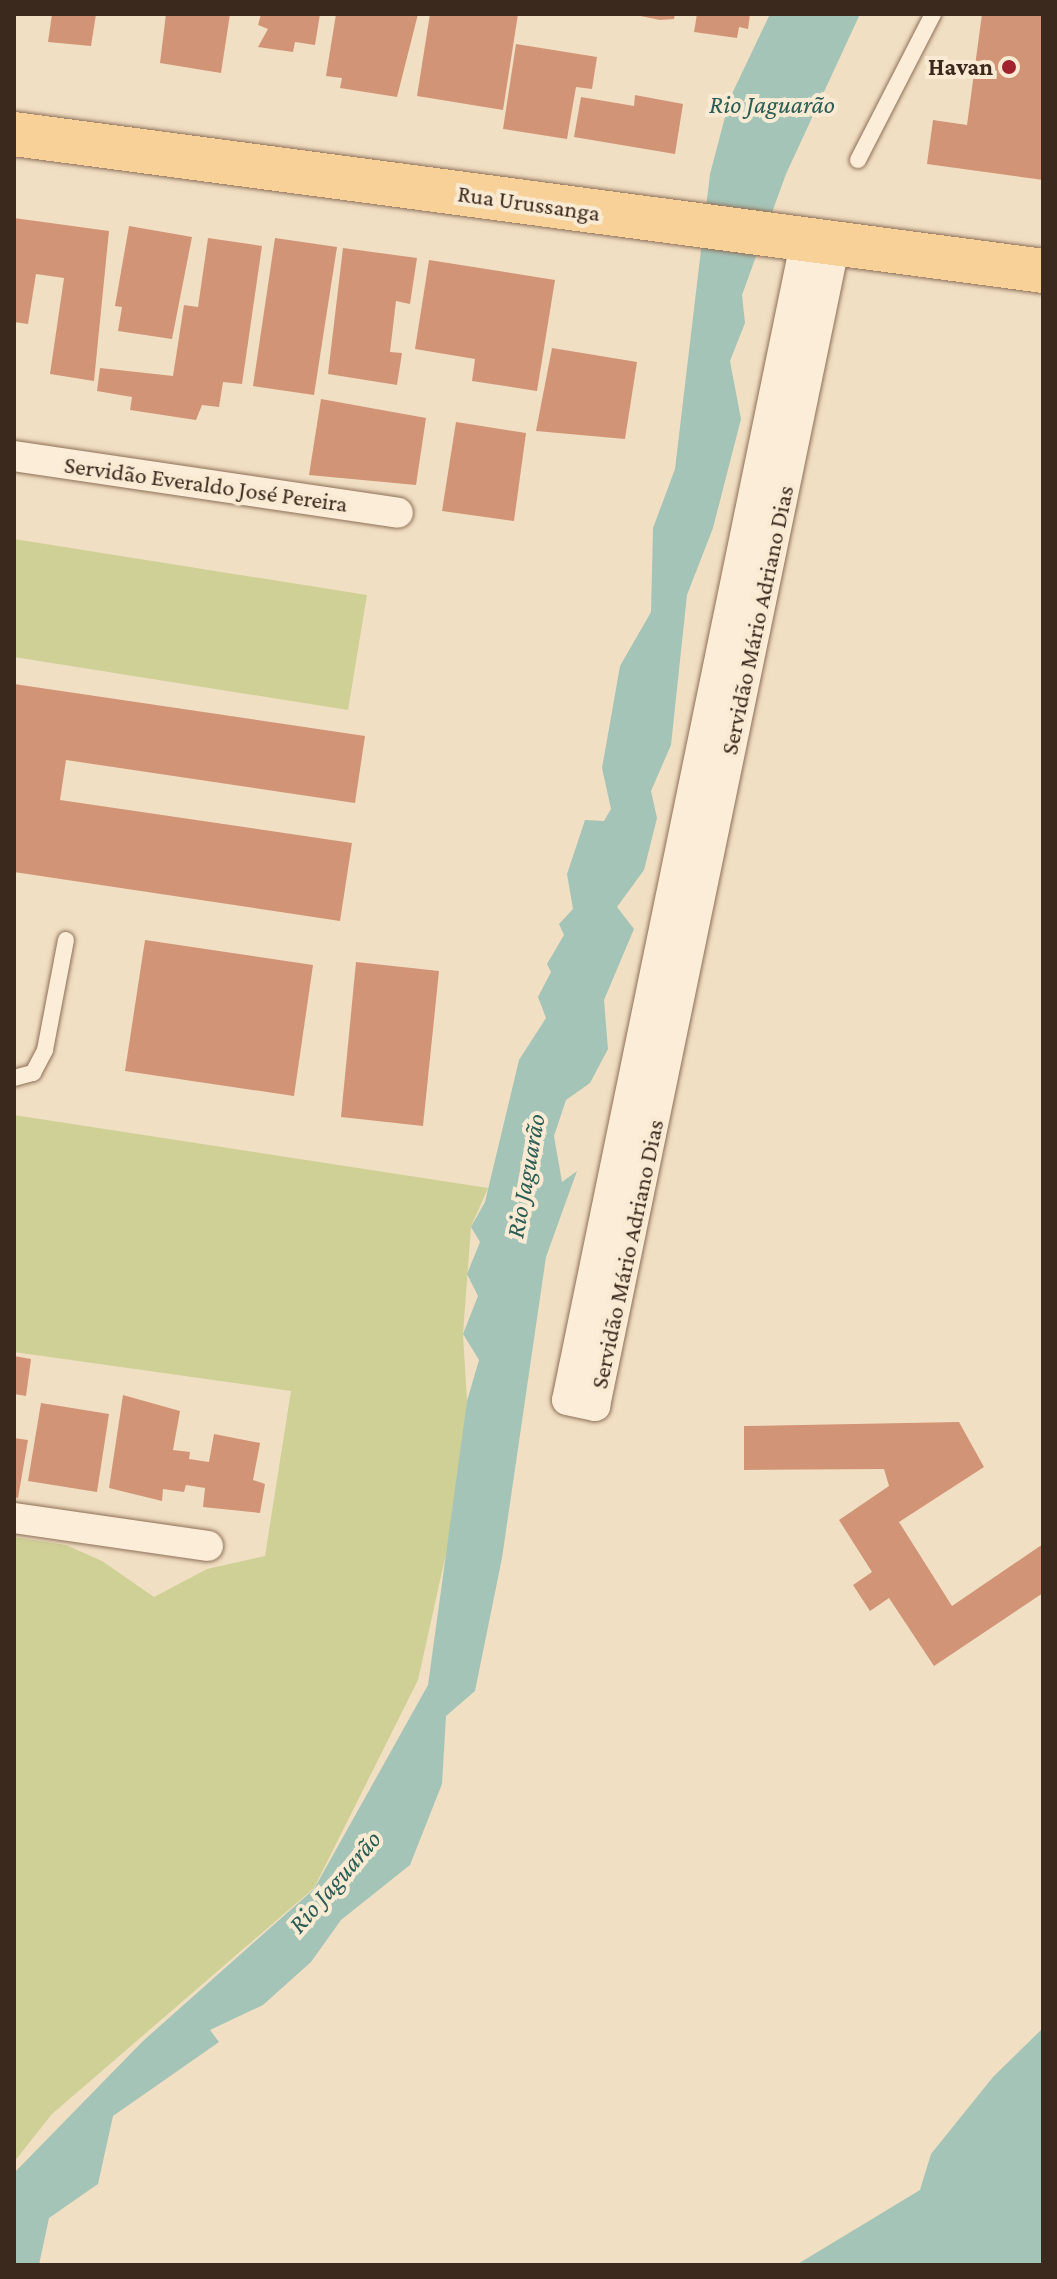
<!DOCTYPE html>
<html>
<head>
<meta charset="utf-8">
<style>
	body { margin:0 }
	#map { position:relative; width:1057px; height:2279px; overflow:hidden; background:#f1dfc3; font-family:"Crimson Pro",serif }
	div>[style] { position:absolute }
	.green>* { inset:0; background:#cfd096 }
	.water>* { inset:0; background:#a5c4b8 }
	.building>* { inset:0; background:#d29476 }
	.roads { filter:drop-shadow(0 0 2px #8d6f58) drop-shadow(0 0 2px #8d6f58) }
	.lane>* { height:16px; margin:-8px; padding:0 8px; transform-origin:8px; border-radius:8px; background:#fbedd7 }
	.street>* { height:30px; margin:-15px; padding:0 15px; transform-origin:15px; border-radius:15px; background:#fbedd7 }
	.primary>* { height:44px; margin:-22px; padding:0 22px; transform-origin:22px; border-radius:22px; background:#f7d198 }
	.dots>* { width:22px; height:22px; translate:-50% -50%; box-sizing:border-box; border:4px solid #f8ead3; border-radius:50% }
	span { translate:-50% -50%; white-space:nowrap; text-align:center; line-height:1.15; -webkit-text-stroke:8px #f8ead3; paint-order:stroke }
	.poi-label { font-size:24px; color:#3c291d; font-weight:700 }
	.right { translate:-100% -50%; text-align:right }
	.street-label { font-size:24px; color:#3c291d }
	.water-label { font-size:26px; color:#2b5d55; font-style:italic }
	.frame { position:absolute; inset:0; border:16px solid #3c291d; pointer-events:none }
</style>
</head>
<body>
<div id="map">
	<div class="green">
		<div style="clip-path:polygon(14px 539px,367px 595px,348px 710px,14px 657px)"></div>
		<div style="clip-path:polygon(14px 1115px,488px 1188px,471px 1227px,463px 1334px,467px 1401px,457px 1504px,418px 1680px,314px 1888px,52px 2114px,14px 2162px,14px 1537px,66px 1545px,102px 1561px,154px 1597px,207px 1569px,265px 1556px,291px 1391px,14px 1352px)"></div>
	</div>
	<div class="water">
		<div style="clip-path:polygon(770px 14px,860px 14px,786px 174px,742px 295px,745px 323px,730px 361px,741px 419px,713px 528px,687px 595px,671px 745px,651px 791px,657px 818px,644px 870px,617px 907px,634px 929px,604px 1000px,608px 1049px,590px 1083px,566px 1100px,554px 1136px,562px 1182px,577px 1171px,546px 1257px,502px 1558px,475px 1691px,446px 1716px,442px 1784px,410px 1865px,341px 1920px,311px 1962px,263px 2005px,210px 2030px,219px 2042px,113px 2116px,98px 2184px,49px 2218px,39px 2265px,14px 2265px,14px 2173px,143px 2041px,314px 1889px,428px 1685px,467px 1401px,479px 1360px,463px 1334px,478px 1296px,467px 1274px,480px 1242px,471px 1227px,485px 1202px,519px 1060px,546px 1018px,538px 997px,551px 972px,547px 964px,564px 935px,559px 924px,573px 909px,567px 874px,585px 820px,604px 821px,611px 809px,602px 768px,620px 666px,651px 612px,653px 528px,675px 469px,710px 174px,730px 98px)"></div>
		<div style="clip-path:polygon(1043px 2028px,1043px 2265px,796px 2265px,920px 2190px,931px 2154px,993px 2077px)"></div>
	</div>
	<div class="building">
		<div style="clip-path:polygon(52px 14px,96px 14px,91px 46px,48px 42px)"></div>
		<div style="clip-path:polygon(166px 14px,230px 14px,221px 73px,160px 63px)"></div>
		<div style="clip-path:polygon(261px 14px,320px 14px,315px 45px,295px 42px,293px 52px,258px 47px,268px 29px,258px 25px)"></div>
		<div style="clip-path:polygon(336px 14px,418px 14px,397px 97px,340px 88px,342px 78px,326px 76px)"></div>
		<div style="clip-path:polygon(430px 14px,518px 14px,503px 110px,417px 96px)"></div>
		<div style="clip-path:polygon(631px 14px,675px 14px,674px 19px,660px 20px)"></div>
		<div style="clip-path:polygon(697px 14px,750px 14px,748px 29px,739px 27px,737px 38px,694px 32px)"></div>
		<div style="clip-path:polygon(982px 14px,1043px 14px,1043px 180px,927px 164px,933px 120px,967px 125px)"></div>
		<div style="clip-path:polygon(516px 44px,597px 57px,592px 89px,576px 87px,567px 139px,503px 129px)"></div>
		<div style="clip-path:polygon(635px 95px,683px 104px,675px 154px,574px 137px,581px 97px,634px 106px)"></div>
		<div style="clip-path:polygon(14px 218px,109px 231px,94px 381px,50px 374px,64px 278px,36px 274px,28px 324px,14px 322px)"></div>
		<div style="clip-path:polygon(129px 226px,192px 237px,172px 339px,118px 331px,122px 307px,115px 306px)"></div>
		<div style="clip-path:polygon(208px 238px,262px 246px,242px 384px,223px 382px,219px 407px,202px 405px,196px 420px,130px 410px,132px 397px,97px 391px,100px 368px,173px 376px,184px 305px,198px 307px)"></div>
		<div style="clip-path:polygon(275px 238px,337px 247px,314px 395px,253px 386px)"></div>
		<div style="clip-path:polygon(343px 248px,417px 258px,410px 304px,396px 301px,390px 352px,402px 353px,397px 385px,328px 374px)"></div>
		<div style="clip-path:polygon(429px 260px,555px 280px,537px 391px,472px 381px,475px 359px,415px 349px)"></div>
		<div style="clip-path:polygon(552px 348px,637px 362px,625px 439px,536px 431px)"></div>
		<div style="clip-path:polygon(321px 399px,426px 418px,416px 485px,309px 475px)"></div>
		<div style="clip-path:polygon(456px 422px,526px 433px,514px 521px,442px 511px)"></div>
		<div style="clip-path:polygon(14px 684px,365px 736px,355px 803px,66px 760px,60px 800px,352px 843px,340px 921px,14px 872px)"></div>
		<div style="clip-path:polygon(145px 940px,313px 965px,294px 1096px,125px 1071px)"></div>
		<div style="clip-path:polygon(356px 962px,439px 971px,423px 1126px,341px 1117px)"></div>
		<div style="clip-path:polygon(14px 1356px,31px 1359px,26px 1396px,14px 1394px)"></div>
		<div style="clip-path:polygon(123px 1395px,180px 1411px,173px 1450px,190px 1452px,189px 1459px,209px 1462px,214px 1434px,260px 1443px,253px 1480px,265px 1484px,260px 1513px,203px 1507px,205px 1488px,186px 1485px,184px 1492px,163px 1489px,162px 1501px,109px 1488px)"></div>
		<div style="clip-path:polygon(41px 1403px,109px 1414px,97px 1492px,28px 1481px)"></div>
		<div style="clip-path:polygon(959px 1422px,984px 1467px,899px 1522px,952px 1606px,1043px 1544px,1043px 1593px,934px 1666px,889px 1598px,870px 1611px,853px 1585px,872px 1572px,839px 1520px,889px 1486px,884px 1469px,744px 1470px,744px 1426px)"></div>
		<div style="clip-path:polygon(14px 1438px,28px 1440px,18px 1498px,14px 1497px)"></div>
	</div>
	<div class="roads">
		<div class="lane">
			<div style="left:858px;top:160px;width:164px;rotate:-62.8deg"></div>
			<div style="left:14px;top:1078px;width:20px;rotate:-15deg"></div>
			<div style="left:33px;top:1073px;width:26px;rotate:-62deg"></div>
			<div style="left:45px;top:1050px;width:112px;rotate:-79.2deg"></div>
		</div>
		<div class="street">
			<div style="left:806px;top:239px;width:1185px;rotate:101.63deg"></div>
			<div style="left:567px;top:1400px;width:29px;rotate:12deg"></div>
			<div style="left:595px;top:1406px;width:1188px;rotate:-78.34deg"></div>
			<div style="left:14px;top:456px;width:388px;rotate:8.4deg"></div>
			<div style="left:14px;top:1518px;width:196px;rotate:8.2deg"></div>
		</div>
		<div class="primary">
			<div style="left:14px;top:134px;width:1038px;rotate:7.58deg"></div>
		</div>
	</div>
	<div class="dots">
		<div style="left:1009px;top:67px;background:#a0232f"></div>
	</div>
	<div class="poi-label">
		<span class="right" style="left:993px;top:67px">Havan</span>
	</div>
	<div class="street-label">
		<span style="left:529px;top:203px;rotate:8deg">Rua Urussanga</span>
		<span style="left:206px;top:484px;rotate:8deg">Servidão Everaldo José Pereira</span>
		<span style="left:757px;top:620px;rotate:-78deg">Servidão Mário Adriano Dias</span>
		<span style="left:627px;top:1254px;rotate:-78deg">Servidão Mário Adriano Dias</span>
	</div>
	<div class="water-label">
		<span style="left:772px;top:105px">Rio Jaguarão</span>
		<span style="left:526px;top:1176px;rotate:-80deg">Rio Jaguarão</span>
		<span style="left:335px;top:1882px;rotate:-49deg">Rio Jaguarão</span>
	</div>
	<div class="frame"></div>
</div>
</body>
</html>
